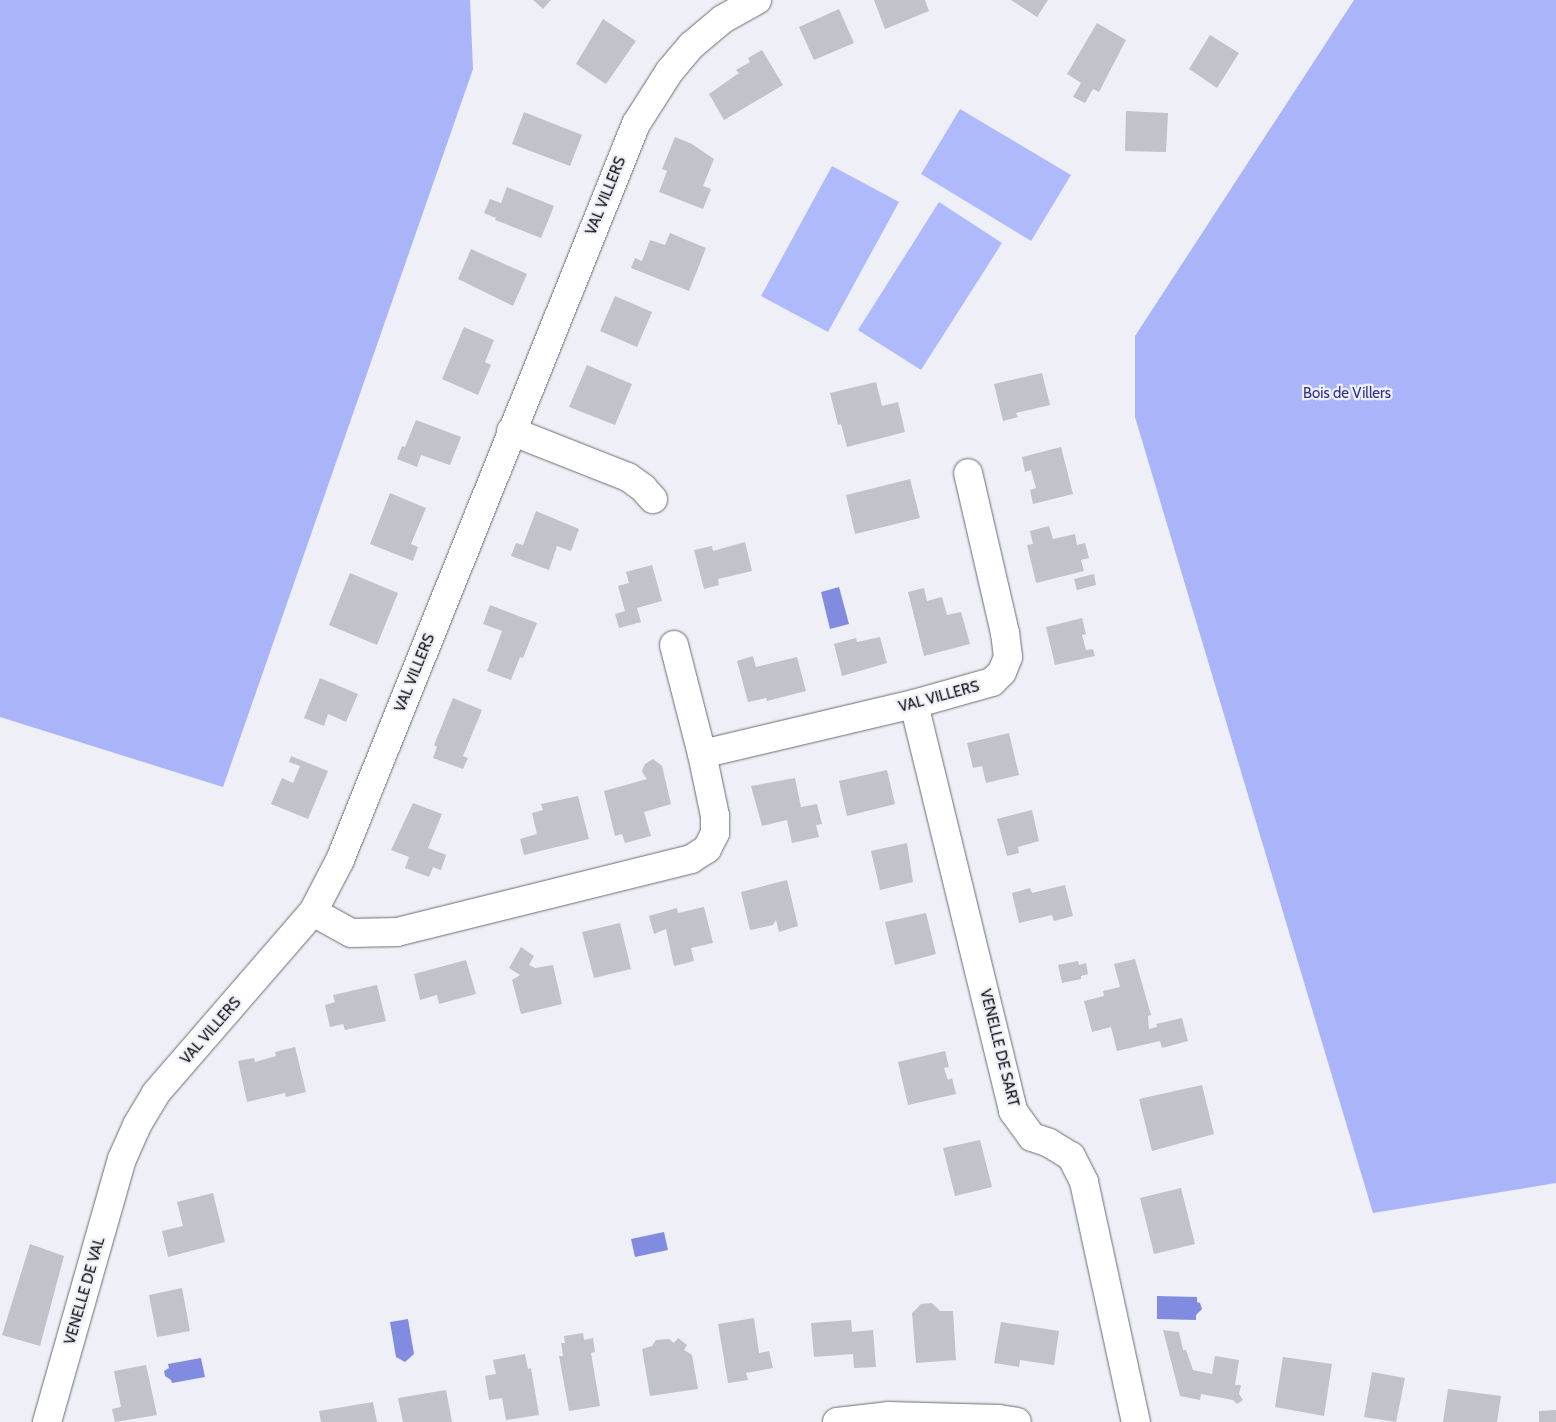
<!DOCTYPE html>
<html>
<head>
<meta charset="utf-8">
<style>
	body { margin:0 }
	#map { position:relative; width:1556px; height:1422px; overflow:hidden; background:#eeeff7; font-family:Cabin,sans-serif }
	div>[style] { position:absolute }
	.green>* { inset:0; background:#afbafd }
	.forest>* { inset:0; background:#a9b4f9 }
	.water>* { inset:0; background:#818ce0 }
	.building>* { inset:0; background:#c1c3ca }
	.roads { filter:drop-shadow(0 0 1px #6b6d73) drop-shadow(0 0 1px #6b6d73) }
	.street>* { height:28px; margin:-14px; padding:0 14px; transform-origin:14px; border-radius:14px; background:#fff }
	span { translate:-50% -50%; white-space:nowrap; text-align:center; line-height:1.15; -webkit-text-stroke:4.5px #eeeff7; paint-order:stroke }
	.street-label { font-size:15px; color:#0e0f11 }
	.park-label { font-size:15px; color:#302e8f }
</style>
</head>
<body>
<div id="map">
	<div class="green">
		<div style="clip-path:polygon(960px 109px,1071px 175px,1031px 241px,921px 174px)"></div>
		<div style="clip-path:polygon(832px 166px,899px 202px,828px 332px,761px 296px)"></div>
		<div style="clip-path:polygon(939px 202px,1002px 243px,921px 370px,858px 330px)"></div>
	</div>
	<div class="forest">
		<div style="clip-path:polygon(0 0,470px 0,473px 69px,223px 787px,0 717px)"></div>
		<div style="clip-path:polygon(1354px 0,1556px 0,1556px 1183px,1373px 1213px,1135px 417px,1135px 336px)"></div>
	</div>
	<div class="water">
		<div style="clip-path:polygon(839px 587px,849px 624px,830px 629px,821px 592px)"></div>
		<div style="clip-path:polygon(664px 1232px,668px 1250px,635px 1257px,631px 1239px)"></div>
		<div style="clip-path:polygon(1157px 1296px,1197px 1297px,1197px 1302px,1200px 1303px,1202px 1309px,1196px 1315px,1196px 1320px,1157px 1319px)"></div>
		<div style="clip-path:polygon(408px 1319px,414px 1354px,405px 1362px,396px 1357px,390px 1322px)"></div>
		<div style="clip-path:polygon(201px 1358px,205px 1377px,172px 1383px,171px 1380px,165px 1376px,164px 1371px,169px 1368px,168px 1364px)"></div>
	</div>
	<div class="building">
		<div style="clip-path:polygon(533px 0,551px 0,543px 9px)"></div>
		<div style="clip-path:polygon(874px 0,925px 0,929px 11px,885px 29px)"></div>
		<div style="clip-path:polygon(1011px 0,1048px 0,1037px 17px)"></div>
		<div style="clip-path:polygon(839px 9px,854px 43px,814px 60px,799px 27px)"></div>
		<div style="clip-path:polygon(603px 19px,636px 41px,606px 84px,576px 64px)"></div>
		<div style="clip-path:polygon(1097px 23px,1126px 40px,1099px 92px,1093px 89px,1085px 103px,1073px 97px,1081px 83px,1067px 74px)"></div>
		<div style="clip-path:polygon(1210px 35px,1239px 53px,1217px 88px,1189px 69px)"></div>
		<div style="clip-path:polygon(762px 50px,783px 85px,724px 120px,709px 94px,739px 73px,736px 70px,750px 62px,748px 58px)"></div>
		<div style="clip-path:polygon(1126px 111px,1168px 113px,1166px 152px,1125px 151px)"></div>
		<div style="clip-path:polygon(524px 112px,582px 135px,570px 166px,512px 144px)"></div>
		<div style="clip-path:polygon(675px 137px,692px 144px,714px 159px,703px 186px,711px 189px,703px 209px,659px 192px,667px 171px,662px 169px)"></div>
		<div style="clip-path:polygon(507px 187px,554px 206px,541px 238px,495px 220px,496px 218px,484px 213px,490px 199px,501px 203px)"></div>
		<div style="clip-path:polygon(670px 233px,706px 248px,689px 291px,631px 268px,635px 258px,642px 261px,650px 240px,665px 245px)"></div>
		<div style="clip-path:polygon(471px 249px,527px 274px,513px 306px,458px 279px)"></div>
		<div style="clip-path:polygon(615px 296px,652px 312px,637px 347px,600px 331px)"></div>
		<div style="clip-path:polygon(464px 327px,494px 340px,485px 362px,491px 365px,478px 395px,442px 379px)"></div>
		<div style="clip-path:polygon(587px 365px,632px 384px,615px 425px,569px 407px)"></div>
		<div style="clip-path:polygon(1042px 373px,1050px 405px,1016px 413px,1018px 417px,1003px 421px,994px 384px)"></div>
		<div style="clip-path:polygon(876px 382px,882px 406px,898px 402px,905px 432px,847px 447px,841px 424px,838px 425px,830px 393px)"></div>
		<div style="clip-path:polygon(416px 420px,461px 437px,450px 465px,421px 455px,417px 467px,397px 459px,402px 446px,405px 447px)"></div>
		<div style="clip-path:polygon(1061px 447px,1073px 494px,1033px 504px,1030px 490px,1036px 488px,1031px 470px,1025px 472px,1022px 457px)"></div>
		<div style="clip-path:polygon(910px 479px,920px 518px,855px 534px,846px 495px)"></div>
		<div style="clip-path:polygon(390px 493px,426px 508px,411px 544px,418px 547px,413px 561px,370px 544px)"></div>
		<div style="clip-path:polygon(536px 511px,579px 529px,571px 551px,557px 546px,549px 570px,511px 556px,516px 543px,523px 545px)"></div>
		<div style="clip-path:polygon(1049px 526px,1053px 539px,1075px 534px,1077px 545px,1085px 543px,1089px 558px,1081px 560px,1084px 571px,1036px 583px,1027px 545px,1033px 544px,1030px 531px)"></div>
		<div style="clip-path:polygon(745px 542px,752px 571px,718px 579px,719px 585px,704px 589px,694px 550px,712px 546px,713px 551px)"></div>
		<div style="clip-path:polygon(652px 565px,662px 601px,637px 608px,641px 622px,619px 628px,615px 614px,625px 611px,618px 586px,629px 583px,626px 572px)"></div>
		<div style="clip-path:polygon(350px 573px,398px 593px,377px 645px,329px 625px)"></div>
		<div style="clip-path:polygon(1094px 574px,1096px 585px,1077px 590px,1074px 579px)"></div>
		<div style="clip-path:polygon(924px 588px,927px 601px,942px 597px,947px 615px,961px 612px,970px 644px,924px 656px,908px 592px)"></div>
		<div style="clip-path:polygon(490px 605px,537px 623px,523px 658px,520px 657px,511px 680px,487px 671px,502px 631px,483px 624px)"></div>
		<div style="clip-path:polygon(1082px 618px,1086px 634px,1082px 635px,1086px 650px,1093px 649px,1095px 656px,1055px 665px,1046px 627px)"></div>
		<div style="clip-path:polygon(880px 637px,887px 663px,842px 676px,834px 644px,856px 638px,857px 642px)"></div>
		<div style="clip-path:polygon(753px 656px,756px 667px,797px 657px,806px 691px,767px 701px,766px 698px,748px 702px,737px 661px)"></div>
		<div style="clip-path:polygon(320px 678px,358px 694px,346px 722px,328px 714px,324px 726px,304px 718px)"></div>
		<div style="clip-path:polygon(453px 698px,482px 710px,463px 756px,468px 758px,463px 769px,433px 758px,437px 747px,434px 745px)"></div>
		<div style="clip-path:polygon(1009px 733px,1019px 775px,986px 783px,982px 766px,973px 768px,967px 743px)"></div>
		<div style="clip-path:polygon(291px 756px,328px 771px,308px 819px,271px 804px,282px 778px,293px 783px,300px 766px,289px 762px)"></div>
		<div style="clip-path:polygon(653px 759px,662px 766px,671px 804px,644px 812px,651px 836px,625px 843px,622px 834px,615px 836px,604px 791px,647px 779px,642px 772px,643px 768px,645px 764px)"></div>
		<div style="clip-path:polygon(887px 770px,895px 804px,847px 816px,839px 781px)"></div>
		<div style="clip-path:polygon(795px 778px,801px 807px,817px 804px,822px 824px,816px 825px,819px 837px,792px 843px,787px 820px,762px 826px,751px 786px)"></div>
		<div style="clip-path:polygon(578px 796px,589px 839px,524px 855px,520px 839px,537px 834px,532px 813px,543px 810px,541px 804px)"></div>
		<div style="clip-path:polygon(413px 803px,442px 814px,428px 848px,446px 855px,441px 870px,433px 867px,429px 877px,405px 868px,409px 857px,391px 850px)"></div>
		<div style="clip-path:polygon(1032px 810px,1039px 841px,1018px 847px,1019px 853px,1007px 856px,997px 819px)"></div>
		<div style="clip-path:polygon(907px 843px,913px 882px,880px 890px,871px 851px)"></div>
		<div style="clip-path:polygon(787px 880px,798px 926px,779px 932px,776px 920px,773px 925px,750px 930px,741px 892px)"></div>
		<div style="clip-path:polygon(1065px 885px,1073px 916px,1054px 921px,1052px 915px,1019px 923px,1012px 893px,1030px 888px,1032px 893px)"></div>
		<div style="clip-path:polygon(704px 907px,713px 943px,691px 948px,694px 961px,674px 966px,666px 929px,654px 934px,649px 916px,677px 908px,678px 913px)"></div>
		<div style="clip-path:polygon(926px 913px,936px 954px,895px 965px,885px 922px)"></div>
		<div style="clip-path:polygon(620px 923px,631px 969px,594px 978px,582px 932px)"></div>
		<div style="clip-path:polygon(521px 947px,534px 956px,529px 965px,535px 968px,553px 965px,562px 1004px,521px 1014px,512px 980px,520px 975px,509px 968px)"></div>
		<div style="clip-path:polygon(1135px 959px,1151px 1015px,1148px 1016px,1149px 1029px,1157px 1027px,1156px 1024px,1182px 1018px,1188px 1041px,1162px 1048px,1160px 1041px,1117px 1051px,1111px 1027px,1092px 1032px,1084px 1001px,1104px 996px,1103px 991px,1120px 987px,1114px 964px)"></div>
		<div style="clip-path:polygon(466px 960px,476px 994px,439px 1004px,437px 995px,420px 1000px,414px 974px)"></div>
		<div style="clip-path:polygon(1078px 961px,1079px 965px,1086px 963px,1088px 974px,1081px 976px,1081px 979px,1062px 983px,1058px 965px)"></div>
		<div style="clip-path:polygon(377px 985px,386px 1021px,345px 1030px,343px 1024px,330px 1027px,325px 1005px,335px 1002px,333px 995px)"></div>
		<div style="clip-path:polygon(295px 1047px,306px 1092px,286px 1097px,285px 1093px,247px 1102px,238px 1061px,254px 1058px,255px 1062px,276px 1056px,275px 1052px)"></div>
		<div style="clip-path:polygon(945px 1051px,949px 1067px,944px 1068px,948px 1080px,952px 1078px,956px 1094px,908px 1105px,898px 1062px)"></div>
		<div style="clip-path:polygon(1202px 1085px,1214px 1134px,1152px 1151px,1139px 1099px)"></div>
		<div style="clip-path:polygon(980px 1140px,992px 1187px,955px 1196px,943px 1148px)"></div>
		<div style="clip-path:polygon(1181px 1188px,1195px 1244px,1154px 1254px,1140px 1198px)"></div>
		<div style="clip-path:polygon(213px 1193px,225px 1242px,168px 1257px,162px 1231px,183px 1226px,177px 1202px)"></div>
		<div style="clip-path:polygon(30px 1244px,64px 1256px,40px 1346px,2px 1335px)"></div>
		<div style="clip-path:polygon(182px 1288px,190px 1331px,157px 1337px,149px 1295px)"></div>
		<div style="clip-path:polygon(932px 1303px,940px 1311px,953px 1311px,956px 1360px,916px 1363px,912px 1313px,921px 1304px)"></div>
		<div style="clip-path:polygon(754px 1318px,759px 1353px,769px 1351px,773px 1368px,746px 1373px,748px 1380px,728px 1383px,718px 1324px)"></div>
		<div style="clip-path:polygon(851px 1320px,852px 1332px,873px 1330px,876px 1367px,854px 1368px,853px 1354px,814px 1357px,811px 1323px)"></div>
		<div style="clip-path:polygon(1001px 1322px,1059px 1331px,1054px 1365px,1020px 1360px,1019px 1367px,994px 1363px)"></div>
		<div style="clip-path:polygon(1163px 1330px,1179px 1332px,1183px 1350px,1186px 1350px,1193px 1370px,1212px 1374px,1215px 1356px,1239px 1360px,1235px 1385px,1241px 1385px,1239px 1394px,1243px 1400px,1237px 1404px,1233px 1400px,1201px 1394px,1200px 1400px,1180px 1396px)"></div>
		<div style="clip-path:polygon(583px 1333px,584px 1340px,593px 1338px,595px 1352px,591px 1353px,600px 1406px,569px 1411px,559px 1356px,563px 1356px,561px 1343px,565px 1343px,564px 1336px)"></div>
		<div style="clip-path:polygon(678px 1338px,687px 1345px,684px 1350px,692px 1355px,698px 1389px,650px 1396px,642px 1349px,652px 1346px,656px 1340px,669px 1339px,674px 1343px)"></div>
		<div style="clip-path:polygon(525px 1354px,528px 1369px,531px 1368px,539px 1415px,506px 1420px,502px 1398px,489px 1400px,485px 1376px,496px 1374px,493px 1360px)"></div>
		<div style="clip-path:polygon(1283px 1357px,1332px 1364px,1324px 1416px,1275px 1407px)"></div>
		<div style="clip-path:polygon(146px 1365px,157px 1415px,115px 1422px,112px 1409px,121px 1407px,114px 1371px)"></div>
		<div style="clip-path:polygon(1372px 1372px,1405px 1378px,1396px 1422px,1364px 1417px)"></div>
		<div style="clip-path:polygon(1448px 1389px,1501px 1396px,1497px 1422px,1443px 1422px)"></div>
		<div style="clip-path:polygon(446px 1390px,452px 1422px,403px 1422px,398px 1398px)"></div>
		<div style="clip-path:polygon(373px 1402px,377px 1422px,321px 1422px,319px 1411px)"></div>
		<div style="clip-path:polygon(1556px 1410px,1556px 1422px,1539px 1422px,1539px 1411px)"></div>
	</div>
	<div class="roads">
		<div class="street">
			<div style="left:511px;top:431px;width:126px;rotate:21.5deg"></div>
			<div style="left:628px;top:477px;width:19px;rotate:36deg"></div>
			<div style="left:643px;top:488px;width:15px;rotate:48deg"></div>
			<div style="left:674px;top:645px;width:113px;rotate:75.6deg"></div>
			<div style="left:914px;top:704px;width:419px;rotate:76.3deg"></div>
			<div style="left:1013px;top:1111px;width:32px;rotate:54deg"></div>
			<div style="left:1032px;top:1137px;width:18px;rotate:19deg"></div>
			<div style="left:1049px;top:1143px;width:26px;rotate:31deg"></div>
			<div style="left:1071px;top:1156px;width:29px;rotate:63deg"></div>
			<div style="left:1084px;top:1182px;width:246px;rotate:77.8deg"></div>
			<div style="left:313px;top:912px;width:43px;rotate:28.9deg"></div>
			<div style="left:351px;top:933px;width:46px;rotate:-1.2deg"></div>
			<div style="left:397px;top:932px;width:303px;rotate:-13.9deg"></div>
			<div style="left:691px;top:859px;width:19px;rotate:-32deg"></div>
			<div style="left:707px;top:849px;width:18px;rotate:-63deg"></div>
			<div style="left:715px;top:833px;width:17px;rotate:-90deg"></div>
			<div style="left:715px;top:816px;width:63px;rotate:-101.8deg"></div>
			<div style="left:702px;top:754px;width:218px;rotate:-13.3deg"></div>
			<div style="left:914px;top:704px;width:81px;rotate:-15.8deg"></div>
			<div style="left:992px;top:682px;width:14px;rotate:-45deg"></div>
			<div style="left:1002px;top:672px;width:16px;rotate:-68deg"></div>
			<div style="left:1008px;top:657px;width:24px;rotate:-97deg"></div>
			<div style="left:1005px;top:633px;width:164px;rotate:-103deg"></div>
			<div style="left:47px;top:1422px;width:273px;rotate:-74.1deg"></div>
			<div style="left:122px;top:1159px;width:37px;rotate:-66deg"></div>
			<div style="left:137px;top:1125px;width:37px;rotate:-59deg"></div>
			<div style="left:156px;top:1093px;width:240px;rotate:-49.1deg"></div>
			<div style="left:313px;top:912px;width:59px;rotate:-62.6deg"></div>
			<div style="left:340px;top:860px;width:793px;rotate:-68.09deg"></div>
			<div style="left:636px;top:124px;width:62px;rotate:-57.6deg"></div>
			<div style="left:669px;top:72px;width:35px;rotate:-50deg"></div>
			<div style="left:692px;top:45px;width:40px;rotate:-40deg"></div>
			<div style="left:723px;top:19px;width:39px;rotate:-29deg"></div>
			<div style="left:837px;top:1422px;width:51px;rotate:-6.7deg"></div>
			<div style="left:888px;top:1416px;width:111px;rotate:1.5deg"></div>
			<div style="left:999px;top:1419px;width:18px;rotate:9deg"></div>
		</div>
	</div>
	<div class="street-label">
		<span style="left:606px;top:196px;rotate:-68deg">VAL VILLERS</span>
		<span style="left:415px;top:673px;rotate:-68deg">VAL VILLERS</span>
		<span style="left:939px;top:697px;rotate:-15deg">VAL VILLERS</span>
		<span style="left:211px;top:1031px;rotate:-49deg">VAL VILLERS</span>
		<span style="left:999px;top:1048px;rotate:76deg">VENELLE DE SART</span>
		<span style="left:85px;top:1291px;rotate:-74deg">VENELLE DE VAL</span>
	</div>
	<div class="park-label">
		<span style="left:1347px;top:394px">Bois de Villers</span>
	</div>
</div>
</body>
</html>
